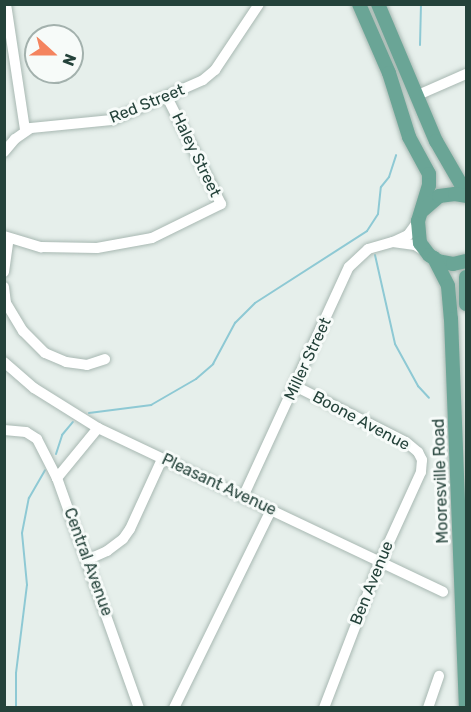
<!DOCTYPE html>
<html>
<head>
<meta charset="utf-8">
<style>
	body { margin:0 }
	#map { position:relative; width:471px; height:712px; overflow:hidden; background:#e6efeb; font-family:Rubik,sans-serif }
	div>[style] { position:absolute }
	.stream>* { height:2px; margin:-1px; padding:0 1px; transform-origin:1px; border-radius:1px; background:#8ec9d4 }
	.roads { filter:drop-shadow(0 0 2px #a8b8b2) drop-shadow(0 0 2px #a8b8b2) }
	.minor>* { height:10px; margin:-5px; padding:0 5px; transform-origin:5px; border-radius:5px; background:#fff }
	.major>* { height:14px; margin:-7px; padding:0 7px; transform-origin:7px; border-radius:7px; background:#6aa596 }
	span { translate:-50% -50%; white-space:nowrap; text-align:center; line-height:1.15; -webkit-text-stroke:6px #f7fbf9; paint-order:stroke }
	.street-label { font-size:16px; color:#24423a }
	.frame { position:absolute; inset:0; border:6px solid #24423a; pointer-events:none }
	.north { position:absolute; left:24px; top:24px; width:60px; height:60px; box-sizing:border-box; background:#f7fbf9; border:2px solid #a3b1ad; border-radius:50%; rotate:111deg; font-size:16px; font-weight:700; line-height:24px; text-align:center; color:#24423a }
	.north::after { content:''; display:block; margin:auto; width:21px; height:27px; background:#f4845f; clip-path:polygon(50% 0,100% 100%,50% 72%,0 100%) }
</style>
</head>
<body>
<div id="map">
	<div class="stream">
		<div style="left:420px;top:45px;width:41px;rotate:-88.6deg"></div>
		<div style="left:375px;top:255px;width:91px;rotate:77.3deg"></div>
		<div style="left:395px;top:344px;width:48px;rotate:61.3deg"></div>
		<div style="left:418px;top:386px;width:16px;rotate:47deg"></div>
		<div style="left:89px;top:413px;width:63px;rotate:-7.4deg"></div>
		<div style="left:151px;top:405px;width:52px;rotate:-30deg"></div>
		<div style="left:196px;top:379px;width:23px;rotate:-41deg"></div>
		<div style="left:213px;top:364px;width:47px;rotate:-61.8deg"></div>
		<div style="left:235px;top:323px;width:28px;rotate:-45deg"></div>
		<div style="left:255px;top:303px;width:133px;rotate:-32.7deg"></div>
		<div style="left:367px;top:231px;width:20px;rotate:-57deg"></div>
		<div style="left:378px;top:214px;width:27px;rotate:-84deg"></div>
		<div style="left:381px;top:187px;width:13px;rotate:-51deg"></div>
		<div style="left:389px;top:177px;width:23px;rotate:-72deg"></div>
		<div style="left:56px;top:454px;width:20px;rotate:-72deg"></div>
		<div style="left:62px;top:435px;width:17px;rotate:-50deg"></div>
		<div style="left:16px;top:708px;width:35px;rotate:-90deg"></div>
		<div style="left:16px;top:673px;width:89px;rotate:-82.9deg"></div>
		<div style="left:27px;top:585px;width:52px;rotate:-95.5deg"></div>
		<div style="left:22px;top:533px;width:36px;rotate:-79deg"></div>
		<div style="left:29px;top:498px;width:32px;rotate:-60deg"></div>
	</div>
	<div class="roads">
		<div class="minor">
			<div style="left:6px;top:4px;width:127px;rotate:81.4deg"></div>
			<div style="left:418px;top:95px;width:52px;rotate:-23.6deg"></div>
			<div style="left:4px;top:152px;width:17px;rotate:-50deg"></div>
			<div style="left:15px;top:139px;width:19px;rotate:-35deg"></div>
			<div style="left:31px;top:128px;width:81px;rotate:-5.6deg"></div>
			<div style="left:112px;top:120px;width:99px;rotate:-23.7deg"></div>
			<div style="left:203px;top:80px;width:16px;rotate:-40deg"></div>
			<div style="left:215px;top:70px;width:79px;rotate:-56.3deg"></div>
			<div style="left:4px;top:236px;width:39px;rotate:17deg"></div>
			<div style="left:41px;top:247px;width:56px;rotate:1deg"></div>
			<div style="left:97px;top:248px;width:56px;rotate:-10.3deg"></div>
			<div style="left:152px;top:238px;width:77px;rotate:-26.2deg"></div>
			<div style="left:221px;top:204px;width:120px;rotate:-116.8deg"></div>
			<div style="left:393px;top:242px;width:22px;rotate:8deg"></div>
			<div style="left:415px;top:245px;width:13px;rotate:32deg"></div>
			<div style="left:4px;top:272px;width:34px;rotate:-82deg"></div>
			<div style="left:4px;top:287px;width:16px;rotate:83deg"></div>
			<div style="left:6px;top:303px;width:33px;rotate:59deg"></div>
			<div style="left:23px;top:331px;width:31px;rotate:45deg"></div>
			<div style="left:45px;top:353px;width:23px;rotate:23deg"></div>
			<div style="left:66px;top:362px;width:21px;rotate:8deg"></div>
			<div style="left:87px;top:365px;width:19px;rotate:-18deg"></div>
			<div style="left:4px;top:362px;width:40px;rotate:41deg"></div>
			<div style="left:34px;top:388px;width:75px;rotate:32deg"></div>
			<div style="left:98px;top:428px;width:382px;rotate:25.4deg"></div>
			<div style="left:295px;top:386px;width:124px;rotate:26.8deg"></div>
			<div style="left:406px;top:442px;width:16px;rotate:40deg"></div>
			<div style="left:418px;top:452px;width:9px;rotate:63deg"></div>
			<div style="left:422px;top:460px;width:12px;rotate:95deg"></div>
			<div style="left:421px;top:472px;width:99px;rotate:114.5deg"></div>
			<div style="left:380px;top:562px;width:156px;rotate:111deg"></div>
			<div style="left:98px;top:428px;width:65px;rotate:129.4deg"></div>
			<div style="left:57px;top:478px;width:244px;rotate:70.4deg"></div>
			<div style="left:4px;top:430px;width:22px;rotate:5deg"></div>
			<div style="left:26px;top:432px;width:13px;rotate:32deg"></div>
			<div style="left:37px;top:439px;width:44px;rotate:62.9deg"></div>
			<div style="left:243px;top:497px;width:253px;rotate:-65.3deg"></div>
			<div style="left:349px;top:267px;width:26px;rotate:-43deg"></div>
			<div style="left:368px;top:249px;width:26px;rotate:-16deg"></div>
			<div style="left:393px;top:242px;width:17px;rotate:-25deg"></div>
			<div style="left:408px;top:235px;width:17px;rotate:-54deg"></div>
			<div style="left:87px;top:560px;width:22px;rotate:-24deg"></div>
			<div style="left:107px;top:551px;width:20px;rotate:-37deg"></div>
			<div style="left:123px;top:539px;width:12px;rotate:-55deg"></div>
			<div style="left:130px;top:529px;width:77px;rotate:-65.4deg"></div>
			<div style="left:174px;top:708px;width:220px;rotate:-63.9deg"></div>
			<div style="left:428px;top:708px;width:34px;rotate:-71deg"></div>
		</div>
		<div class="major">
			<div style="left:359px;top:4px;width:75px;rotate:66.5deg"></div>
			<div style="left:389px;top:73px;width:67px;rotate:72.6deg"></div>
			<div style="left:409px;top:137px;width:42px;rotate:61.6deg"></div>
			<div style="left:429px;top:174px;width:11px;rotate:90deg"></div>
			<div style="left:429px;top:185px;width:38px;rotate:107deg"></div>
			<div style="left:418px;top:221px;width:22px;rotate:85deg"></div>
			<div style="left:420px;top:243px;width:15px;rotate:53deg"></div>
			<div style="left:429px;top:255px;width:11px;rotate:34deg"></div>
			<div style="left:438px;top:261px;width:15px;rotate:11deg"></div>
			<div style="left:453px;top:264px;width:13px;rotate:-13deg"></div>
			<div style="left:378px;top:4px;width:149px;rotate:67.1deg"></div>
			<div style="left:436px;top:141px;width:60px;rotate:60deg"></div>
			<div style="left:422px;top:211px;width:23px;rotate:-41deg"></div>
			<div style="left:439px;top:196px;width:16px;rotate:-7deg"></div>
			<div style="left:455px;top:194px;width:11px;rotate:10deg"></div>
			<div style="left:434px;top:258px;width:31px;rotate:63deg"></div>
			<div style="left:448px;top:286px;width:33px;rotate:85deg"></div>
			<div style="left:451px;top:319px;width:387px;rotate:87.8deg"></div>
			<div style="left:466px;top:277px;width:27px;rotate:90deg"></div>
		</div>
	</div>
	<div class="street-label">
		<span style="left:147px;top:104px;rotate:-22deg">Red Street</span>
		<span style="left:196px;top:155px;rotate:64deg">Haley Street</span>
		<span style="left:308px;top:359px;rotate:-65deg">Miller Street</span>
		<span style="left:361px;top:421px;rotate:28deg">Boone Avenue</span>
		<span style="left:441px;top:481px;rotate:-92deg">Mooresville Road</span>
		<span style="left:219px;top:485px;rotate:25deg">Pleasant Avenue</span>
		<span style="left:88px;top:562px;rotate:70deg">Central Avenue</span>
		<span style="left:372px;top:583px;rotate:-68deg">Ben Avenue</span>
	</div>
	<div class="frame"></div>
	<div class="north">N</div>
</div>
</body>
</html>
